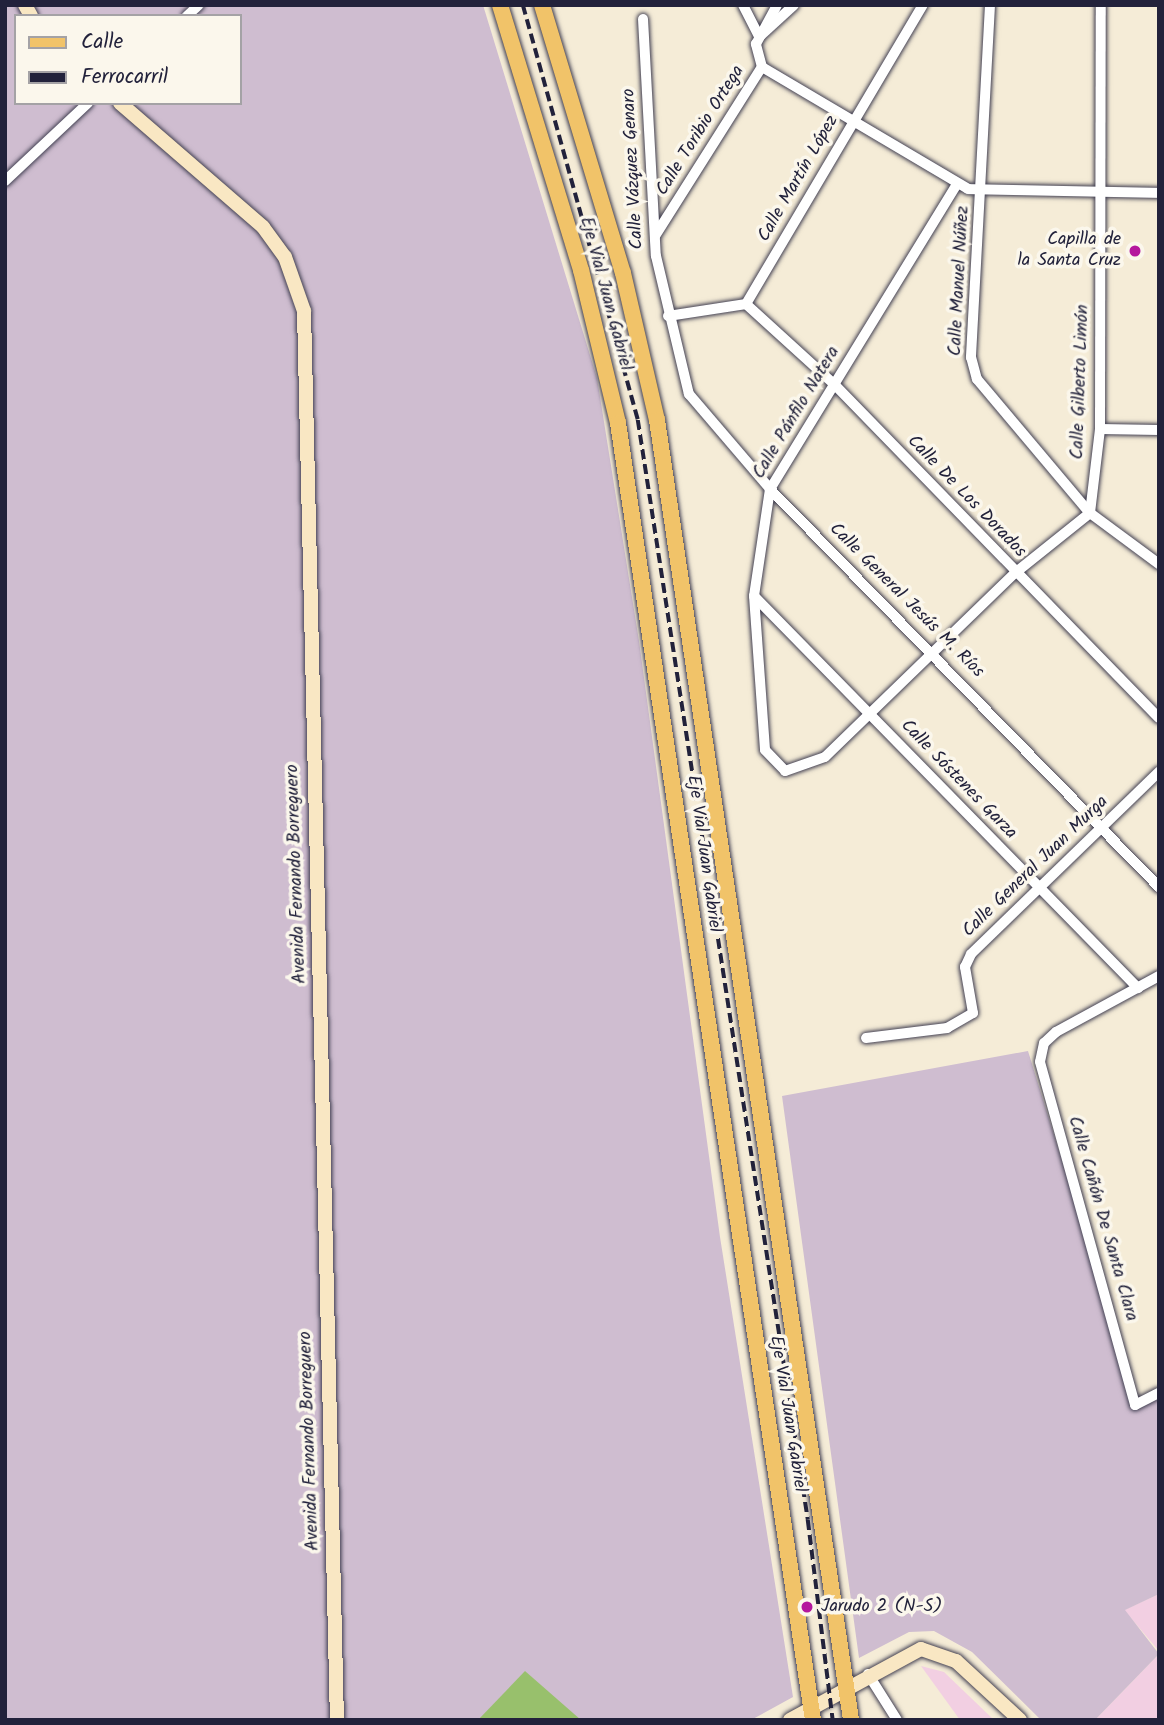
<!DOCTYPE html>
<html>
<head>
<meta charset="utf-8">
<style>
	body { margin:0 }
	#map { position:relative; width:1164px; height:1725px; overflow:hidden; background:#f5ecd7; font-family:Kalam,sans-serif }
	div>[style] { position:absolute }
	.built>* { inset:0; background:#f2cfe2 }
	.industrial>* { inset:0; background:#cfbdd0 }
	.green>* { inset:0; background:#98c06c }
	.roads { filter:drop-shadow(0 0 2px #424052) drop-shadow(0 0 2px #424052) }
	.street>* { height:10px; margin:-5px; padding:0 5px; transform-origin:5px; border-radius:5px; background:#fff }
	.secondary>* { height:14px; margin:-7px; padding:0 7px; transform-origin:7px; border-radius:7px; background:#f9e7c3 }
	.primary>* { height:16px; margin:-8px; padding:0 8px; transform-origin:8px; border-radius:8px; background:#f1c369 }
	.rail>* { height:3.5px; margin-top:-1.75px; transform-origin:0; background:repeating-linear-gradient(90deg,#22223b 0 10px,transparent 0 15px) }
	.dots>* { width:19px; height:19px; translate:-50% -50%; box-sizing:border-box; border:4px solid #fbf7ec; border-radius:50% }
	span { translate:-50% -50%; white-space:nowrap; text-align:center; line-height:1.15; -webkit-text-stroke:7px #fbf7ec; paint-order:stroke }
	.street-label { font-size:18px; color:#22223b }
	.poi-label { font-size:18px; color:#22223b }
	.right { translate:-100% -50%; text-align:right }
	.left { translate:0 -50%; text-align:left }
	.frame { position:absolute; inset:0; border:7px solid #22223b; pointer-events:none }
	.legend { position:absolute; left:14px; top:14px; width:228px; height:91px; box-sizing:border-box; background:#fbf7ec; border:2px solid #a4a2a5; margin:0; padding:9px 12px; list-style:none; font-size:21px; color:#22223b }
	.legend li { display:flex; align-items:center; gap:14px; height:35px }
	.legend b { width:35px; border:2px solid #a4a2a5 }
</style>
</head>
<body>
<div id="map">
	<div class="built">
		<div style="clip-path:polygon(1159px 1594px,1159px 1651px,1124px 1610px)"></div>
		<div style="clip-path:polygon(1159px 1654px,1159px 1720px,1095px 1720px)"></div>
		<div style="clip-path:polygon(921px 1666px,944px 1672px,994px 1720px,960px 1720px)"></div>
	</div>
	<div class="industrial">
		<div style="clip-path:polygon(evenodd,5px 5px,483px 5px,597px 378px,639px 641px,720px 1237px,793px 1697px,751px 1720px,5px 1720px,5px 5px,16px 16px,240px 16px,240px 103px,16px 103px,16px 16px)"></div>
		<div style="clip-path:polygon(1028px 1051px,1138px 1407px,1159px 1398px,1159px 1594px,1125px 1610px,1159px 1654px,1095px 1720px,1041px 1720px,972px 1652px,934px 1631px,909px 1632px,859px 1658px,782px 1096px)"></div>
	</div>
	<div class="green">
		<div style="clip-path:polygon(525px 1671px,581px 1720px,478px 1720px)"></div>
	</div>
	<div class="roads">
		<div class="street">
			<div style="left:743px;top:5px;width:36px;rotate:63deg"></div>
			<div style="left:990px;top:5px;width:353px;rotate:93.1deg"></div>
			<div style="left:971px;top:357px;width:23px;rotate:75deg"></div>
			<div style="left:977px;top:379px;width:175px;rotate:49.9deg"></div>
			<div style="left:1090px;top:513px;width:86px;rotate:36.5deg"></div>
			<div style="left:187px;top:16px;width:16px;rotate:-43deg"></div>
			<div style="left:643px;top:19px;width:237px;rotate:86.9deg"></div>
			<div style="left:656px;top:256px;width:142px;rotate:76.6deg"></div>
			<div style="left:689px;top:394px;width:125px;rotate:49.5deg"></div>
			<div style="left:770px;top:489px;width:557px;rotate:45.66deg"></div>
			<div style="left:759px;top:37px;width:47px;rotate:-42.4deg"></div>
			<div style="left:762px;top:67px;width:239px;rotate:30.6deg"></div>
			<div style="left:968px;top:189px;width:191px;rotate:1.2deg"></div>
			<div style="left:762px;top:67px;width:24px;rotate:-105deg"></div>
			<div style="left:756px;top:44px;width:44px;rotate:-61.7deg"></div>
			<div style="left:5px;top:181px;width:114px;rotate:-43.2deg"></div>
			<div style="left:957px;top:184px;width:358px;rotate:121.5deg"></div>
			<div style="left:770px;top:489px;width:108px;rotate:98.5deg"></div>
			<div style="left:754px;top:596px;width:154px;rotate:85.9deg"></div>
			<div style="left:765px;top:750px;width:29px;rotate:46deg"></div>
			<div style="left:785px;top:771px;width:42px;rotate:-19.3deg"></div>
			<div style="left:825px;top:757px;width:264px;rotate:-44.1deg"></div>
			<div style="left:1015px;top:573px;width:96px;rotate:-38.7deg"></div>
			<div style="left:1090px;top:513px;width:85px;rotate:-83.2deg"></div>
			<div style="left:1100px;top:429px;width:424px;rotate:-89.9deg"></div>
			<div style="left:655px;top:236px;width:200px;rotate:-57.7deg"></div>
			<div style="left:746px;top:304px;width:119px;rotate:42.3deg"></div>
			<div style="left:834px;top:384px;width:466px;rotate:45.8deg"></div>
			<div style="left:668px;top:316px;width:79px;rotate:-8.7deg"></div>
			<div style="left:746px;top:304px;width:347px;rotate:-59.4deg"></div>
			<div style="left:1100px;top:429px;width:59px;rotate:1deg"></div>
			<div style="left:754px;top:596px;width:549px;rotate:45.59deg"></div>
			<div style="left:1159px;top:976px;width:117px;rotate:151.5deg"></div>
			<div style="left:1056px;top:1032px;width:16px;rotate:137deg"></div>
			<div style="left:1044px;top:1043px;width:19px;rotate:102deg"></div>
			<div style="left:1040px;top:1062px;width:356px;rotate:74.5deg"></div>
			<div style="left:1135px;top:1405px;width:27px;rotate:-27deg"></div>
			<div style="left:866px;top:1038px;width:82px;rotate:-7deg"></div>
			<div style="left:947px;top:1028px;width:30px;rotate:-30deg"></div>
			<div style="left:973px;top:1013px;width:47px;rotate:-99.9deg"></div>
			<div style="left:965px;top:967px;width:14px;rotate:-65deg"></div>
			<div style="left:971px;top:954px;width:262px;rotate:-44.1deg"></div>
			<div style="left:868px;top:1674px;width:54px;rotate:57.8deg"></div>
		</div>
		<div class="secondary">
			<div style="left:25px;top:5px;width:13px;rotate:61deg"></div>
			<div style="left:120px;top:103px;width:189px;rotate:40.9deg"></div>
			<div style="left:263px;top:227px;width:37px;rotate:54deg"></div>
			<div style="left:285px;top:257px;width:57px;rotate:70.6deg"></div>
			<div style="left:304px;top:311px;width:1409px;rotate:88.66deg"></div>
			<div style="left:790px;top:1720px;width:149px;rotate:-28.5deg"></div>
			<div style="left:921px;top:1649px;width:37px;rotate:19deg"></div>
			<div style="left:956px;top:1661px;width:87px;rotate:42.7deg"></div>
		</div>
		<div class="primary">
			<div style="left:500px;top:5px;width:277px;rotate:73deg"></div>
			<div style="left:581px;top:270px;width:157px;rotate:76.4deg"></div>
			<div style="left:618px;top:423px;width:1312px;rotate:81.45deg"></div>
			<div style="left:542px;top:5px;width:280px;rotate:73.2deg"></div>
			<div style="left:623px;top:273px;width:151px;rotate:77deg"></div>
			<div style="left:657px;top:420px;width:1314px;rotate:81.51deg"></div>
		</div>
	</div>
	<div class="rail">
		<div style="left:523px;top:5px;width:431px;rotate:74.5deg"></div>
		<div style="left:638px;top:420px;width:1113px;rotate:81.21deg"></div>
		<div style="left:808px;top:1520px;width:202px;rotate:82.9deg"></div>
	</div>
	<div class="dots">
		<div style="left:1135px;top:251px;background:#b5179e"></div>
		<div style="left:807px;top:1607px;background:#b5179e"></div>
	</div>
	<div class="street-label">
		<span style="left:701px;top:131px;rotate:-58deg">Calle Toribio Ortega</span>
		<span style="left:634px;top:169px;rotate:-93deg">Calle Vázquez Genaro</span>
		<span style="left:799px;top:179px;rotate:-60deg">Calle Martín López</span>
		<span style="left:960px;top:281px;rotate:-87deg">Calle Manuel Núñez</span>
		<span style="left:605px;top:294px;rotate:75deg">Eje Vial Juan Gabriel</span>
		<span style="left:1081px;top:382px;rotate:-88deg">Calle Gilberto Limón</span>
		<span style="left:797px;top:413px;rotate:-59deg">Calle Pánfilo Natera</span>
		<span style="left:966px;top:497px;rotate:46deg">Calle De Los Dorados</span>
		<span style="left:906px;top:601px;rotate:45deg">Calle General Jesús M. Ríos</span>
		<span style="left:958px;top:780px;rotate:46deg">Calle Sóstenes Garza</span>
		<span style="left:703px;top:854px;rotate:82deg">Eje Vial Juan Gabriel</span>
		<span style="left:1036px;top:867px;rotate:-44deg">Calle General Juan Murga</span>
		<span style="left:297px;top:874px;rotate:-92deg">Avenida Fernando Borreguero</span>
		<span style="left:1102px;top:1219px;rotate:74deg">Calle Cañón De Santa Clara</span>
		<span style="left:787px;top:1414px;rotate:81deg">Eje Vial Juan Gabriel</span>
		<span style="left:310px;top:1441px;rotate:-92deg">Avenida Fernando Borreguero</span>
	</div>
	<div class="poi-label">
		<span class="right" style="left:1121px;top:251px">Capilla de<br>la Santa Cruz</span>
		<span class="left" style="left:821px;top:1607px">Jarudo 2 (N-S)</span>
	</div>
	<div class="frame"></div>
	<ul class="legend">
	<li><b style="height:9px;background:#f1c369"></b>Calle</li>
	<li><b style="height:9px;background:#22223b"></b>Ferrocarril</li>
	</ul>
</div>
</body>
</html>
